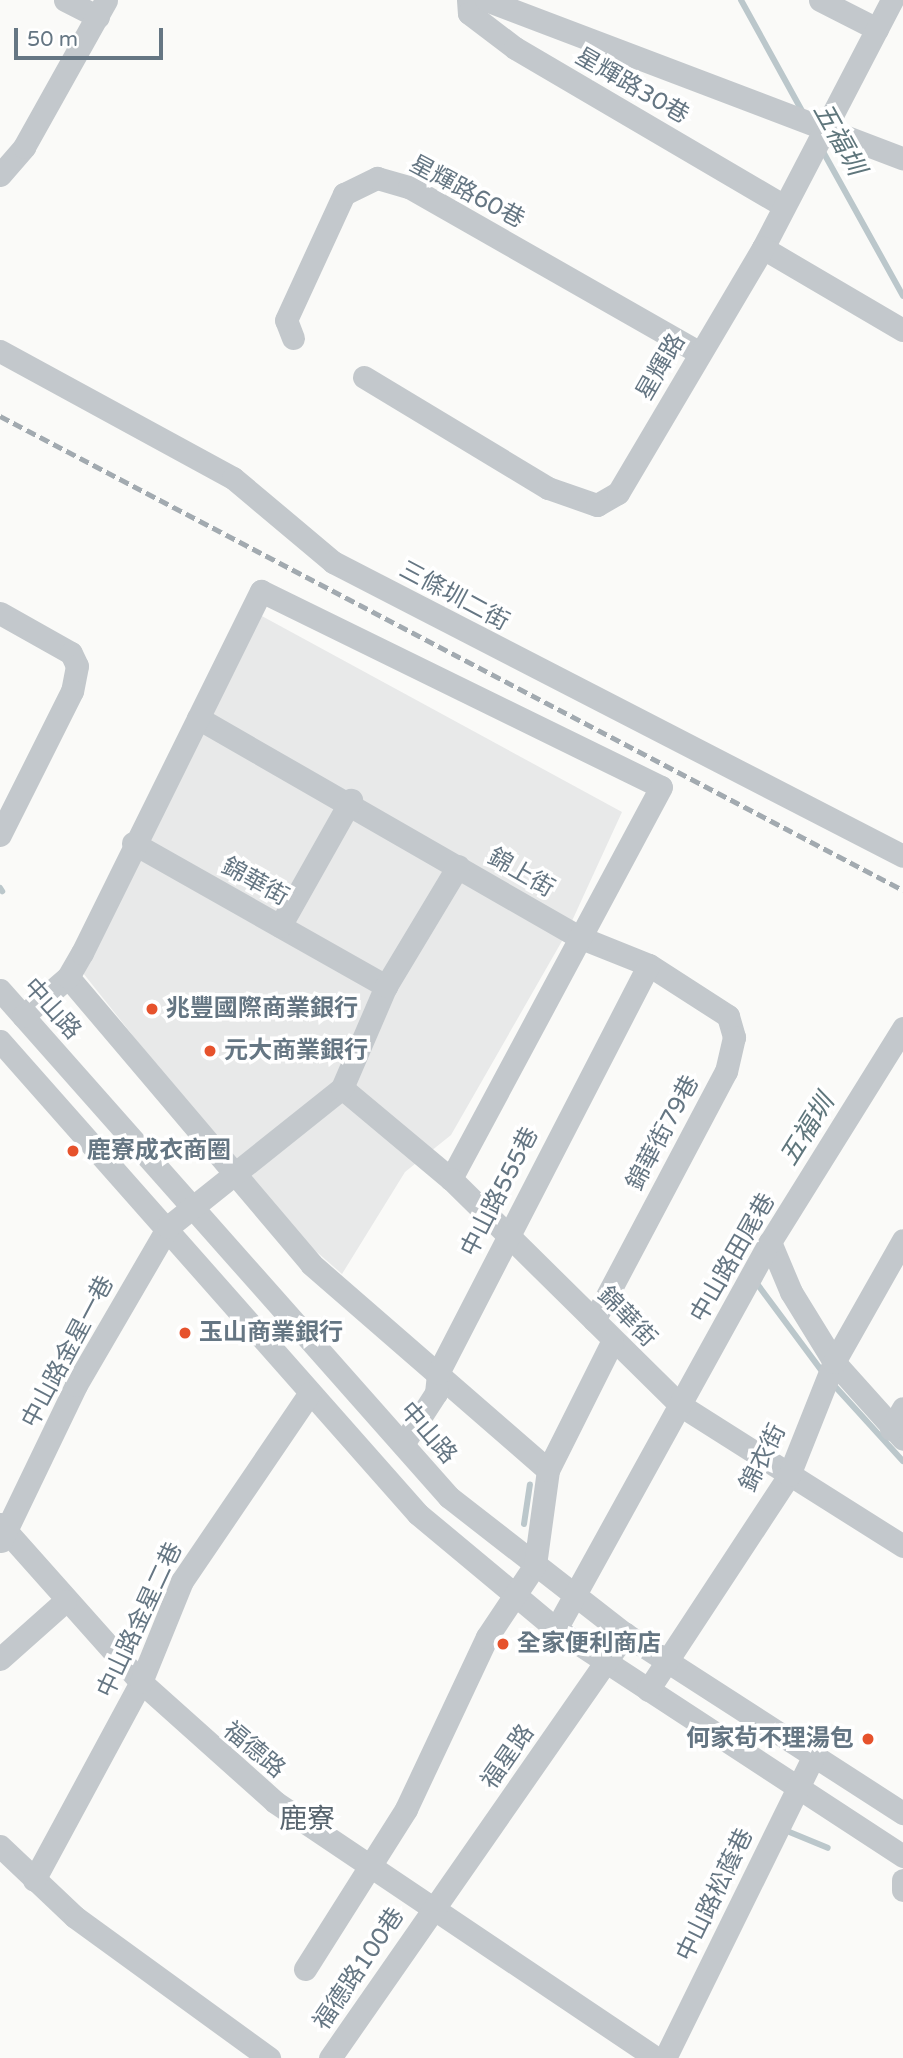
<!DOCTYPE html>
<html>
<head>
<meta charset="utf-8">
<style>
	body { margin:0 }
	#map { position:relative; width:903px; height:2058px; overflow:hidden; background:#fafaf8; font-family:"Varela Round","Noto Sans TC",sans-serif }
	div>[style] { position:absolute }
	.built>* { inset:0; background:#e8e9e9 }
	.stream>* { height:6px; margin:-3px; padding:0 3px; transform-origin:3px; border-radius:3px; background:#bbc7cb }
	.minor>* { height:23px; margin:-11.5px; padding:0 11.5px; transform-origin:11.5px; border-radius:11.5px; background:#c3c8cc }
	.rail>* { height:5px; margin-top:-2.5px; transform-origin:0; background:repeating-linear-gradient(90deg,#a2aab0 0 10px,transparent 0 15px) }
	.dots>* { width:19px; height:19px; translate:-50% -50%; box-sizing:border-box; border:4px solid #fff; border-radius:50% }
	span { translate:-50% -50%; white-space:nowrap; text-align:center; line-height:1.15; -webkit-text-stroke:7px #fff; paint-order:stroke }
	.street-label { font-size:24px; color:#657683 }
	.poi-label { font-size:24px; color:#657683; font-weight:700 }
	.left { translate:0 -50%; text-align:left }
	.right { translate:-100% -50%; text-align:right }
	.water-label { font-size:26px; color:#5f767c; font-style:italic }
	.quarter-label { font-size:28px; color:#57646e }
	.scale { position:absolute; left:14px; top:28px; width:149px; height:32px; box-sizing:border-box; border:4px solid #657683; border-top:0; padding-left:9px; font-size:21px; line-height:24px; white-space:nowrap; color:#657683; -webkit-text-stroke:5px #fff; paint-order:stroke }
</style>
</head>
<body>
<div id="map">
	<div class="built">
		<div style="clip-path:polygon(260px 615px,622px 812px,566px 934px,451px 1135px,405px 1172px,342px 1274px,279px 1219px,83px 973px)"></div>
	</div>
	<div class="stream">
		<div style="left:741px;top:0;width:129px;rotate:61.2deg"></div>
		<div style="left:821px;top:148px;width:169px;rotate:61deg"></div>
		<div style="left:0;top:888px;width:4px;rotate:56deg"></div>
		<div style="left:755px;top:1281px;width:116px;rotate:53.4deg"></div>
		<div style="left:831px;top:1382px;width:107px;rotate:47.7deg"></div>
		<div style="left:524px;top:1524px;width:40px;rotate:-81.5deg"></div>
		<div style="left:787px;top:1831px;width:44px;rotate:22.5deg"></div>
	</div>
	<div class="minor">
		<div style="left:65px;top:0;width:37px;rotate:27deg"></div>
		<div style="left:468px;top:0;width:13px;rotate:86deg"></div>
		<div style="left:469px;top:13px;width:58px;rotate:37.3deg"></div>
		<div style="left:515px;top:48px;width:311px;rotate:30.4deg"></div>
		<div style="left:486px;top:0;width:446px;rotate:20.8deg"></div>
		<div style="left:820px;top:0;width:64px;rotate:27deg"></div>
		<div style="left:892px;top:0;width:280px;rotate:117.5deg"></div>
		<div style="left:763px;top:248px;width:162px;rotate:30.4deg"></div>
		<div style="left:0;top:175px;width:37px;rotate:-49deg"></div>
		<div style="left:24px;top:147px;width:168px;rotate:-60.8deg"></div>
		<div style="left:293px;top:338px;width:19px;rotate:-111deg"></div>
		<div style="left:286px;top:320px;width:139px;rotate:-65.3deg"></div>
		<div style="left:344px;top:194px;width:37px;rotate:-26deg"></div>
		<div style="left:377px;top:178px;width:33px;rotate:16deg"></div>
		<div style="left:409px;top:187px;width:335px;rotate:29.7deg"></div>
		<div style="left:0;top:351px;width:265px;rotate:28.6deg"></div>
		<div style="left:233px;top:478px;width:131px;rotate:40deg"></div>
		<div style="left:333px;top:562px;width:641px;rotate:27.28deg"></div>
		<div style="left:364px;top:377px;width:215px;rotate:31.1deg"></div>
		<div style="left:548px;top:488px;width:52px;rotate:19.1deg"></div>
		<div style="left:597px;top:505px;width:24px;rotate:-30deg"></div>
		<div style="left:618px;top:493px;width:285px;rotate:-59.4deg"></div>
		<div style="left:0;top:613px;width:81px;rotate:29.4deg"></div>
		<div style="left:71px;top:653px;width:14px;rotate:65deg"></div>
		<div style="left:77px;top:666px;width:25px;rotate:101deg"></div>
		<div style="left:72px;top:691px;width:161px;rotate:116.6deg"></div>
		<div style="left:198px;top:718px;width:439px;rotate:29.9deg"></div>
		<div style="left:579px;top:937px;width:75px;rotate:21.8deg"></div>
		<div style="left:649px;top:965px;width:94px;rotate:32.8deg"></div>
		<div style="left:728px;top:1016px;width:22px;rotate:74deg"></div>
		<div style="left:734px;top:1037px;width:35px;rotate:103deg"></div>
		<div style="left:726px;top:1071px;width:282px;rotate:117.9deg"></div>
		<div style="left:133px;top:843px;width:291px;rotate:29.5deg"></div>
		<div style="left:280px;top:926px;width:145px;rotate:-60.6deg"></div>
		<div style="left:68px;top:977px;width:376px;rotate:49.7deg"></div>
		<div style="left:311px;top:1264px;width:314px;rotate:41deg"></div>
		<div style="left:0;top:990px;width:677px;rotate:48.47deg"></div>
		<div style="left:449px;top:1497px;width:223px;rotate:37.9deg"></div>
		<div style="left:625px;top:1634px;width:331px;rotate:32.8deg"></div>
		<div style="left:23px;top:1016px;width:60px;rotate:-40.9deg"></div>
		<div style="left:68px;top:977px;width:28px;rotate:-60deg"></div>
		<div style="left:82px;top:953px;width:404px;rotate:-63.7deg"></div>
		<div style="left:261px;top:591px;width:445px;rotate:26.1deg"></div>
		<div style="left:661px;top:787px;width:445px;rotate:118.2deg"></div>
		<div style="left:0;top:1041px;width:631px;rotate:48.53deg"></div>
		<div style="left:418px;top:1514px;width:180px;rotate:39.8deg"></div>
		<div style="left:556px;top:1629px;width:415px;rotate:33.2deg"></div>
		<div style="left:342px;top:1088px;width:142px;rotate:39.9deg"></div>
		<div style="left:451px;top:1179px;width:322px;rotate:44.6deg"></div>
		<div style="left:680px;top:1405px;width:264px;rotate:32.3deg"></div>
		<div style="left:770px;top:1242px;width:54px;rotate:67.2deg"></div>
		<div style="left:791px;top:1292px;width:82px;rotate:58.4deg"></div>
		<div style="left:834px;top:1362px;width:103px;rotate:48.1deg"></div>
		<div style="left:891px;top:1429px;width:24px;rotate:-60deg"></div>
		<div style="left:403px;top:1444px;width:61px;rotate:-57.1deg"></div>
		<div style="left:436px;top:1393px;width:20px;rotate:-84deg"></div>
		<div style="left:438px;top:1373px;width:459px;rotate:-62.7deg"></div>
		<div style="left:0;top:1524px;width:212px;rotate:48.3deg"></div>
		<div style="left:141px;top:1682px;width:180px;rotate:41.8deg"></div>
		<div style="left:275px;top:1802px;width:459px;rotate:33.9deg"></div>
		<div style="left:1px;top:1541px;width:173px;rotate:-64.3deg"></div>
		<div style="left:76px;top:1385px;width:183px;rotate:-59.8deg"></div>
		<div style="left:168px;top:1227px;width:223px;rotate:-38.6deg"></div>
		<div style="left:342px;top:1088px;width:111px;rotate:-66.7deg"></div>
		<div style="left:386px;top:986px;width:140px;rotate:-59deg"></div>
		<div style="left:556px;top:1629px;width:442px;rotate:-61.1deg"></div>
		<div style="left:770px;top:1242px;width:252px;rotate:-58.1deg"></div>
		<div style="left:0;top:1659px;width:87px;rotate:-41.7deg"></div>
		<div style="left:648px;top:1690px;width:257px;rotate:-56.7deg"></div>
		<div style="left:789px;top:1475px;width:122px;rotate:-68.3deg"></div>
		<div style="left:834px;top:1362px;width:140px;rotate:-60.5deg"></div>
		<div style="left:0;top:1846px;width:103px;rotate:43.4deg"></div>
		<div style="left:75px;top:1917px;width:240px;rotate:36deg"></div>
		<div style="left:34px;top:1880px;width:225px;rotate:-61.6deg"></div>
		<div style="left:141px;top:1682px;width:109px;rotate:-67.9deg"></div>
		<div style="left:182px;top:1581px;width:227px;rotate:-55.8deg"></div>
		<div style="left:903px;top:1880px;width:10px;rotate:90deg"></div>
		<div style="left:305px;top:1969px;width:189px;rotate:-57.7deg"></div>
		<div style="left:406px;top:1809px;width:190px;rotate:-64.8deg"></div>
		<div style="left:487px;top:1637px;width:87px;rotate:-56.3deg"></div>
		<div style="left:535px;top:1565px;width:96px;rotate:-82.2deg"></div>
		<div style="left:548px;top:1470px;width:143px;rotate:-63.4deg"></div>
		<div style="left:330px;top:2058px;width:517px;rotate:-55.17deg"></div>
		<div style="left:665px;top:2058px;width:338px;rotate:-63.8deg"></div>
	</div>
	<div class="rail">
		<div style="left:0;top:416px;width:1020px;rotate:27.7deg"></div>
	</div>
	<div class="dots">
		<div style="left:152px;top:1009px;background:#e6522c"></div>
		<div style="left:210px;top:1051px;background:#e6522c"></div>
		<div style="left:73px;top:1151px;background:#e6522c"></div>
		<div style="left:185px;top:1333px;background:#e6522c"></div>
		<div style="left:503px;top:1644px;background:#e6522c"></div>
		<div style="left:868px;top:1739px;background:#e6522c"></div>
	</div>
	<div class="street-label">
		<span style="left:632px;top:86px;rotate:30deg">星輝路30巷</span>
		<span style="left:467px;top:192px;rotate:28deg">星輝路60巷</span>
		<span style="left:661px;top:367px;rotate:-60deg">星輝路</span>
		<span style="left:454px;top:596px;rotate:28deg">三條圳二街</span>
		<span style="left:521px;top:873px;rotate:30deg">錦上街</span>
		<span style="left:255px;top:882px;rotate:29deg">錦華街</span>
		<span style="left:52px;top:1009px;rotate:48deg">中山路</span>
		<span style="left:663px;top:1133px;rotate:-62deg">錦華街79巷</span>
		<span style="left:500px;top:1192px;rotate:-63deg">中山路555巷</span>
		<span style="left:733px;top:1258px;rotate:-60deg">中山路田尾巷</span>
		<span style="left:627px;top:1317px;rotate:46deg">錦華街</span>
		<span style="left:68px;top:1352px;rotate:-62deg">中山路金星一巷</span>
		<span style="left:428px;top:1433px;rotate:49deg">中山路</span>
		<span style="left:763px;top:1458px;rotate:-63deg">錦衣街</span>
		<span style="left:140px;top:1620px;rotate:-65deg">中山路金星二巷</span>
		<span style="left:254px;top:1750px;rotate:40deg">福德路</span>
		<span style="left:508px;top:1757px;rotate:-55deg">福星路</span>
		<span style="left:715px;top:1895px;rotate:-64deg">中山路松蔭巷</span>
		<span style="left:359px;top:1969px;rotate:-56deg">福德路100巷</span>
	</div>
	<div class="poi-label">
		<span class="left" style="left:166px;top:1009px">兆豐國際商業銀行</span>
		<span class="left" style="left:224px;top:1051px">元大商業銀行</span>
		<span class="left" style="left:87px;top:1151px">鹿寮成衣商圈</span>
		<span class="left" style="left:199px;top:1333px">玉山商業銀行</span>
		<span class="left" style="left:517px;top:1644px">全家便利商店</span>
		<span class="right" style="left:854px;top:1739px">何家茍不理湯包</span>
	</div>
	<div class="water-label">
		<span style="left:839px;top:139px;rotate:61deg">五福圳</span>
		<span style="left:807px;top:1130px;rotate:-58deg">五福圳</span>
	</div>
	<div class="quarter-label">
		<span style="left:307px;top:1819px">鹿寮</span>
	</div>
	<div class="scale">50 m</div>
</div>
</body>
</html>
